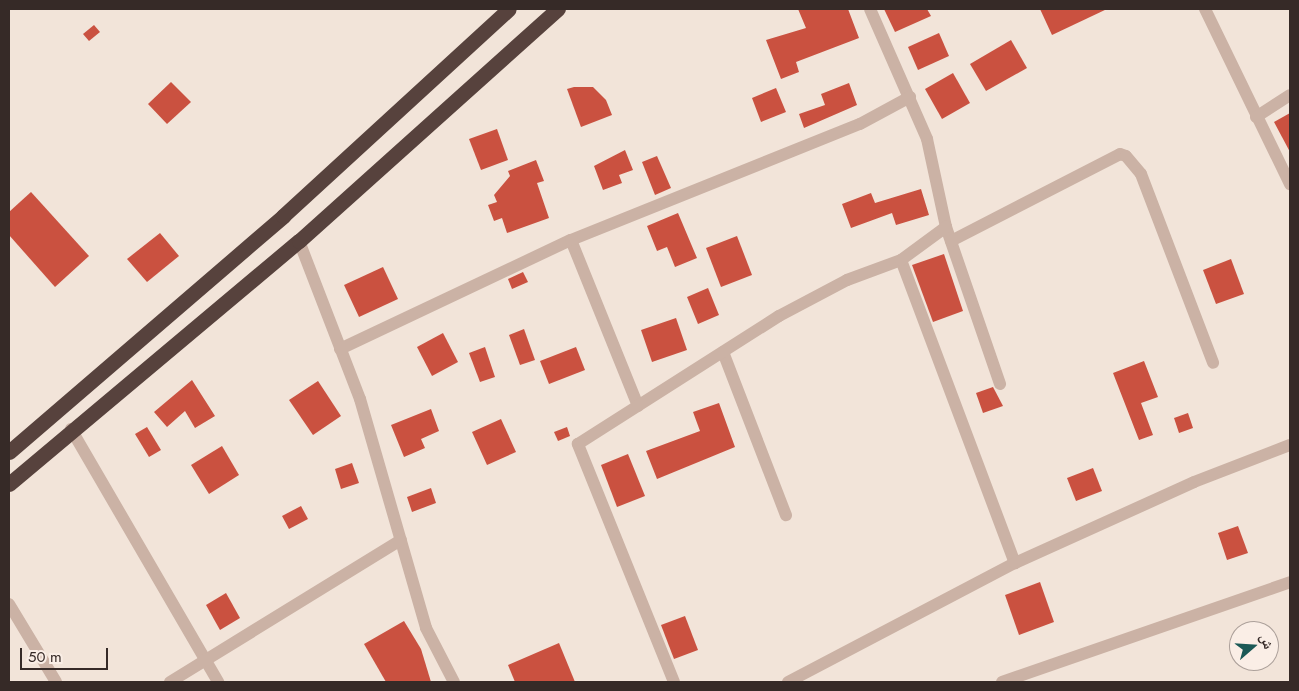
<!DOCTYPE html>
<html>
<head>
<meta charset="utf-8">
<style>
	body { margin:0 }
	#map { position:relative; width:1299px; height:691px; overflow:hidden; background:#f2e4d9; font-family:Jost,"Noto Naskh Arabic",sans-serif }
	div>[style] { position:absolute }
	.building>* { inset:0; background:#ca5140 }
	.minor>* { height:12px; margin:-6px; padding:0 6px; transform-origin:6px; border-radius:6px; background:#cbb2a5 }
	.highway>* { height:15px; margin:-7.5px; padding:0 7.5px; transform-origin:7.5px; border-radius:7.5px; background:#57423d }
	span { translate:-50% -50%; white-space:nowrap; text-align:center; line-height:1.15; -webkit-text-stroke:4px #faeee6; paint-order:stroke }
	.frame { position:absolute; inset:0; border:10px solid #362a27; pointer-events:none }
	.north { position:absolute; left:1229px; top:621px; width:50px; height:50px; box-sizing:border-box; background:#faeee6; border:1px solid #aca09a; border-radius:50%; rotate:71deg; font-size:14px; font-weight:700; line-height:20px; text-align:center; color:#362a27 }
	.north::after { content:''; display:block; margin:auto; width:18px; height:22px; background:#1b5956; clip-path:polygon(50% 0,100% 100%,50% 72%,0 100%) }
	.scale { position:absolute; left:20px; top:648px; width:88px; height:22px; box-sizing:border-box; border:2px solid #362a27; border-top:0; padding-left:6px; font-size:15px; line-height:18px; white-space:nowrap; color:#362a27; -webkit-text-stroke:4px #faeee6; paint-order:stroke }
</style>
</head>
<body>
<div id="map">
	<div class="building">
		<div style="clip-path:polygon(798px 9px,848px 9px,859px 38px,796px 62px,799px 72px,781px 79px,766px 40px,806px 28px)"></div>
		<div style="clip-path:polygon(884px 9px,927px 9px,931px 16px,895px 32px)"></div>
		<div style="clip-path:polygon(1040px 9px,1107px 9px,1052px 35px)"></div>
		<div style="clip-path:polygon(94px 25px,100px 32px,89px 41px,83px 34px)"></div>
		<div style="clip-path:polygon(939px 33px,949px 56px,918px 70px,908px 47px)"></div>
		<div style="clip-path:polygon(1011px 40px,1027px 68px,986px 91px,970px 64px)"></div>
		<div style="clip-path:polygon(953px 73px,970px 103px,942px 119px,925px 89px)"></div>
		<div style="clip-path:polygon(171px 82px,191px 102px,167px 124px,148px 104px)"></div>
		<div style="clip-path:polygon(849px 83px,857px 105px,804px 128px,799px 114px,825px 105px,821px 94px)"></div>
		<div style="clip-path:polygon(574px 87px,593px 87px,606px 100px,612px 115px,581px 127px,567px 89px)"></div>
		<div style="clip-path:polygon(776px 88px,786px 112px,761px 122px,752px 98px)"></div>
		<div style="clip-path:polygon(1290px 113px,1290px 152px,1274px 122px)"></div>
		<div style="clip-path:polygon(497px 129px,508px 160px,481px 170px,469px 139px)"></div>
		<div style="clip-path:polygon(625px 150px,633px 170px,619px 175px,622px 183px,603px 190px,594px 166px)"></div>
		<div style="clip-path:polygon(657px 156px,671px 188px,655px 195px,642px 162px)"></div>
		<div style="clip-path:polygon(536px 160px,544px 181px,537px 183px,549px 218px,507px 233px,502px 218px,494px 221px,488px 205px,497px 202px,494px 195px,510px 176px,508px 171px)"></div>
		<div style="clip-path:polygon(921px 189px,929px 215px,896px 225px,892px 213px,851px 228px,842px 204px,871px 193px,875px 203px)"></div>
		<div style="clip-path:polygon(31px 192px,89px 256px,55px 287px,9px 235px,9px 212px)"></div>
		<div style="clip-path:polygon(678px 213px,697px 258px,675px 267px,667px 247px,657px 251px,647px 226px)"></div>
		<div style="clip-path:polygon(160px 233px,179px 256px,147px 282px,127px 259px)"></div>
		<div style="clip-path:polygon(737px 236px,752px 275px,721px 287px,706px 248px)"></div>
		<div style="clip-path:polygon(944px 254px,963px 311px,933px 322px,912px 265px)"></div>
		<div style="clip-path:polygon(1231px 259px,1244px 294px,1216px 304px,1203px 270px)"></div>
		<div style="clip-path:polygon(383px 267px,398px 299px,359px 317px,344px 285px)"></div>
		<div style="clip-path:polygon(523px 272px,528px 282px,512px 289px,508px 279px)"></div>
		<div style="clip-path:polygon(708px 288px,719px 315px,698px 324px,687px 297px)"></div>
		<div style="clip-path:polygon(676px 318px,687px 350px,652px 362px,641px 330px)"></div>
		<div style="clip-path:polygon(524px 329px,535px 360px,520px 365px,509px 335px)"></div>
		<div style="clip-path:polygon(443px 333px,458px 362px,432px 376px,417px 347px)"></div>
		<div style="clip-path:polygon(485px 347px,495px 377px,480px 382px,469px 353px)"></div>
		<div style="clip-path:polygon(576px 347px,585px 370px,549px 384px,540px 361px)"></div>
		<div style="clip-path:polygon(1144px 361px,1158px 397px,1141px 403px,1153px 435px,1139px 440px,1113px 373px)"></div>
		<div style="clip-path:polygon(192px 380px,215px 416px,195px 428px,185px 411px,167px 427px,154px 412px)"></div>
		<div style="clip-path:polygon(318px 381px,341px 416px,313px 435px,289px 400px)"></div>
		<div style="clip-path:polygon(993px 387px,1003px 406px,983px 413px,976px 393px)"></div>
		<div style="clip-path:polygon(719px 403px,735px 447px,657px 479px,646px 451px,700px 431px,693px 412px)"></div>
		<div style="clip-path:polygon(431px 409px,439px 431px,421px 439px,425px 448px,404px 457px,391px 425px)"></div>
		<div style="clip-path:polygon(1188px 413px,1193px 428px,1179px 433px,1174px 418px)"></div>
		<div style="clip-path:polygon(501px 419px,516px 452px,487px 465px,472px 432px)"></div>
		<div style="clip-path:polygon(147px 427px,161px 450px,149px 457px,135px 434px)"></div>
		<div style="clip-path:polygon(567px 427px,570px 436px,558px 441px,554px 432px)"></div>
		<div style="clip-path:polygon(222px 446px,239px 475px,209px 494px,191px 465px)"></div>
		<div style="clip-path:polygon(628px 454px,645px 496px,617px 507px,601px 465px)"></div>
		<div style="clip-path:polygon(352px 463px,359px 483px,341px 489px,335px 469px)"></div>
		<div style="clip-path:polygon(1093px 468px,1102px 491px,1076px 501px,1067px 478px)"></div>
		<div style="clip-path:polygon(431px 488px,436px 503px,412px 512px,407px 497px)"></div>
		<div style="clip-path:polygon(301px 506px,308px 519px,289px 529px,282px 516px)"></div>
		<div style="clip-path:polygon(1238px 526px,1248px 553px,1227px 560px,1218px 533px)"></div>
		<div style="clip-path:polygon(1040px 582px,1054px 622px,1019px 635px,1005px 595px)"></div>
		<div style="clip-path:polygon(226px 593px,240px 618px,220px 630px,206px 605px)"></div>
		<div style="clip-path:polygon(685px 616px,698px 650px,674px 659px,661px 625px)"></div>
		<div style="clip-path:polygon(404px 621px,421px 649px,431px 682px,386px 682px,364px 644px)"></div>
		<div style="clip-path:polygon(559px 643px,575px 682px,515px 682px,508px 665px)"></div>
	</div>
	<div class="minor">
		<div style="left:870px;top:9px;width:142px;rotate:66.3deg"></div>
		<div style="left:927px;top:139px;width:90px;rotate:77.8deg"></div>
		<div style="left:946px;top:227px;width:166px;rotate:71deg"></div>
		<div style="left:1205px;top:9px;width:195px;rotate:64.1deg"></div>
		<div style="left:1256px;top:117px;width:40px;rotate:-32.9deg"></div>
		<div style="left:571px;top:240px;width:179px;rotate:68deg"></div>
		<div style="left:299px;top:241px;width:169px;rotate:68.9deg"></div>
		<div style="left:360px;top:399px;width:238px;rotate:73.9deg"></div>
		<div style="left:426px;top:628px;width:61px;rotate:62.6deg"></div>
		<div style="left:951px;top:241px;width:190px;rotate:-27.2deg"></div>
		<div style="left:1120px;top:154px;width:6px;rotate:18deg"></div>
		<div style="left:1126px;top:156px;width:23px;rotate:50deg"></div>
		<div style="left:1141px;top:174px;width:202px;rotate:69.1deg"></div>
		<div style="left:901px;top:260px;width:324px;rotate:69.4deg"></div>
		<div style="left:340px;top:349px;width:255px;rotate:-25.3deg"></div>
		<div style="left:571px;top:240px;width:311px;rotate:-21.9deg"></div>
		<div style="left:860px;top:124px;width:57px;rotate:-28.4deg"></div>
		<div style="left:723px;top:352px;width:175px;rotate:68.9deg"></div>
		<div style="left:71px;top:429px;width:293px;rotate:59.8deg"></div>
		<div style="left:9px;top:604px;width:91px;rotate:58.9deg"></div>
		<div style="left:170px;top:682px;width:271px;rotate:-31.6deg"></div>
		<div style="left:674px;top:682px;width:257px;rotate:-112deg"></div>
		<div style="left:578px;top:444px;width:238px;rotate:-32.5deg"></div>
		<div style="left:779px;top:316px;width:77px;rotate:-27.9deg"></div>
		<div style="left:847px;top:280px;width:58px;rotate:-20.3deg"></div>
		<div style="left:901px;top:260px;width:56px;rotate:-36.3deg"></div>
		<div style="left:788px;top:682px;width:256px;rotate:-27.7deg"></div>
		<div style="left:1015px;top:563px;width:196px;rotate:-24.3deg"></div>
		<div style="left:1194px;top:482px;width:103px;rotate:-21.1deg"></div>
		<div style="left:1002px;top:682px;width:305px;rotate:-19.1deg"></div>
	</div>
	<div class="highway">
		<div style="left:9px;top:452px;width:362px;rotate:-40.7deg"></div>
		<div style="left:283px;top:216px;width:306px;rotate:-42.5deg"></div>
		<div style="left:9px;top:484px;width:378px;rotate:-40deg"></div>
		<div style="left:299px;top:241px;width:348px;rotate:-41.9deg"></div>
	</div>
	<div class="frame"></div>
	<div class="north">ش</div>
	<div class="scale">50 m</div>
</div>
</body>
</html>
